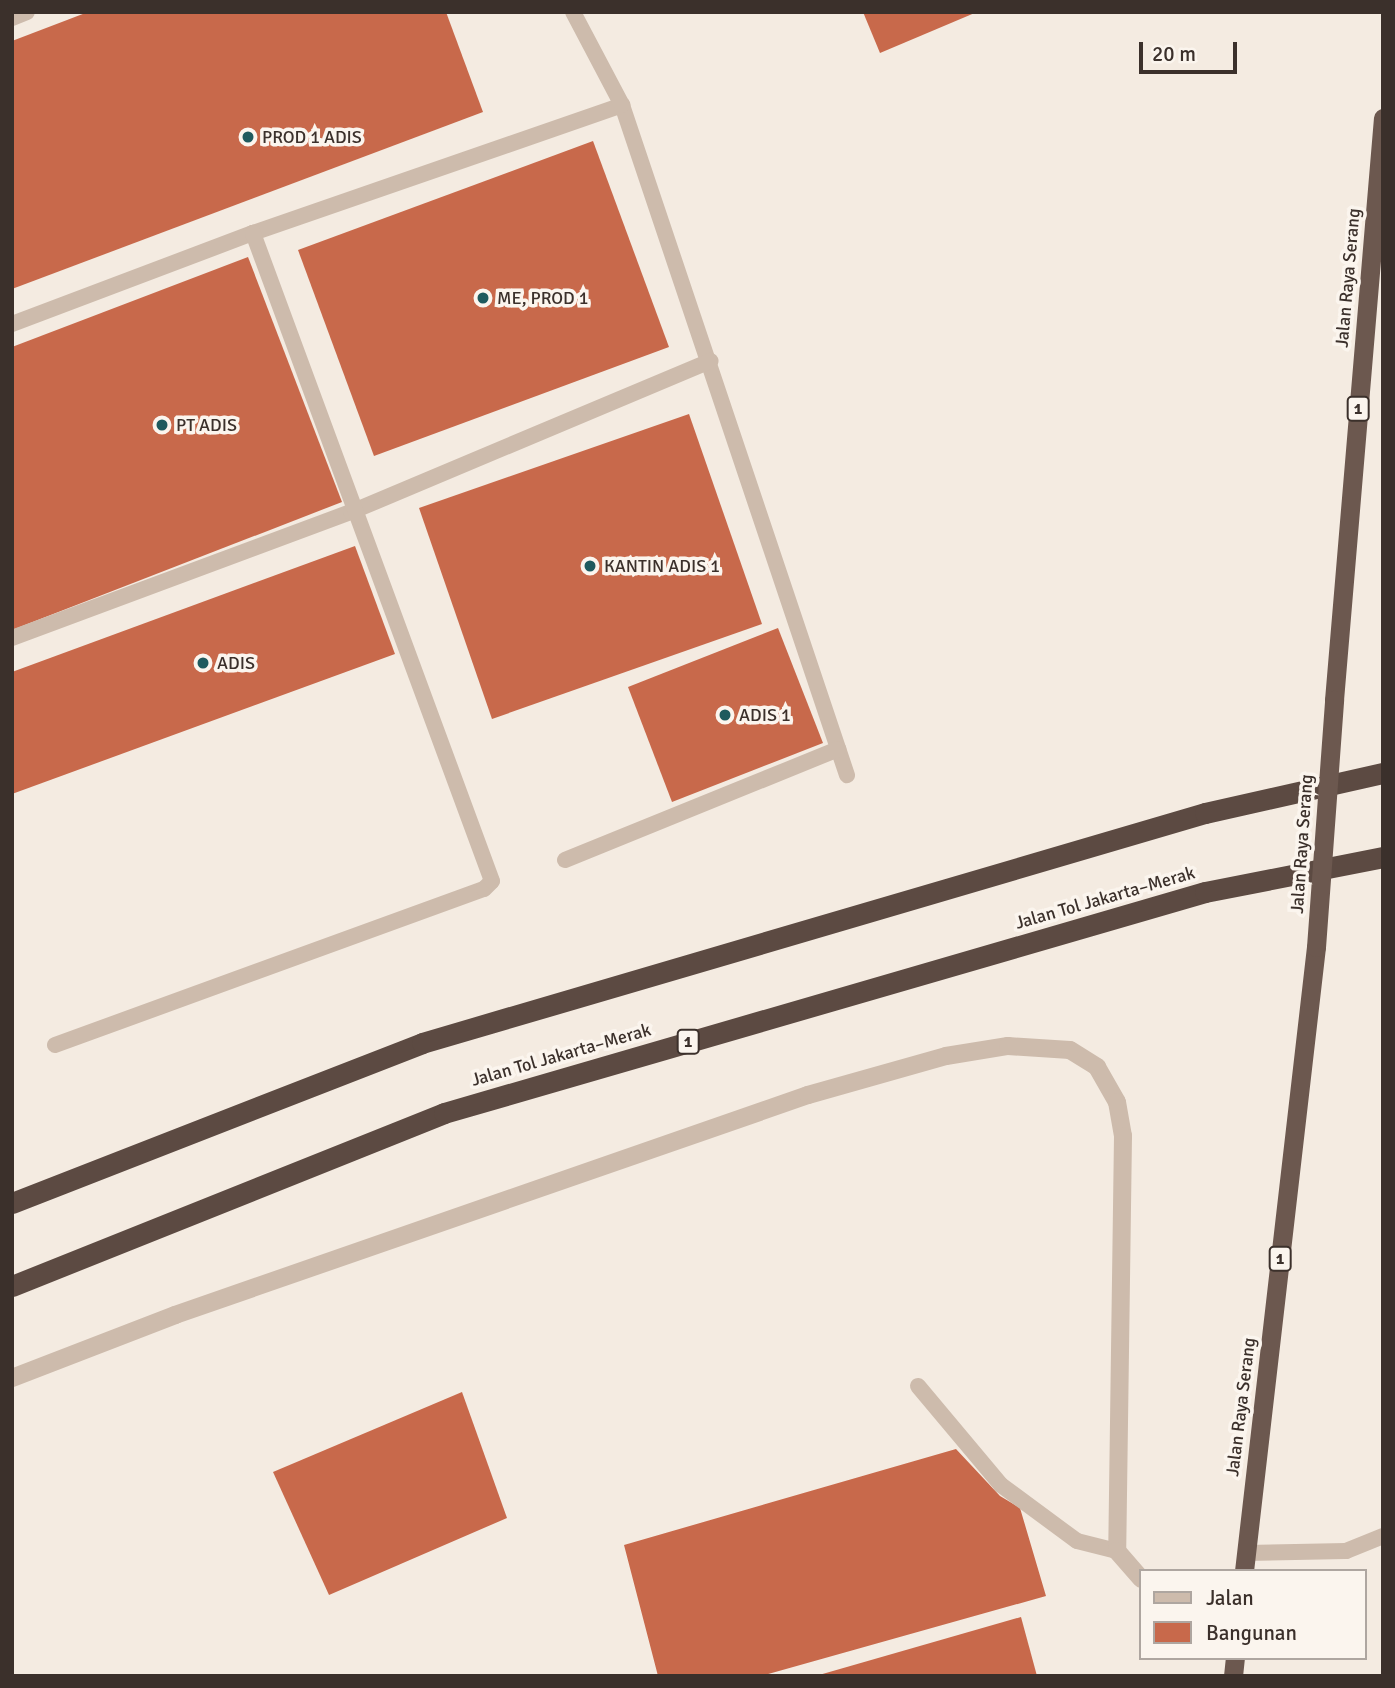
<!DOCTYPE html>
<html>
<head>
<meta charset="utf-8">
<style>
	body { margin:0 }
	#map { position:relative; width:1395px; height:1688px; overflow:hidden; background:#f4ebe1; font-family:Signika,sans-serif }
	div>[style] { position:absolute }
	.building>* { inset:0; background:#c8694b }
	.service>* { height:16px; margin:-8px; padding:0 8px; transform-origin:8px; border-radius:8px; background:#cdbbac }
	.minor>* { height:18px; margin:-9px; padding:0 9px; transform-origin:9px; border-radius:9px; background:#cdbbac }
	.trunk>* { height:19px; margin:-9.5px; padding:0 9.5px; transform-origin:9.5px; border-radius:9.5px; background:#6c584f }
	.motorway>* { height:21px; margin:-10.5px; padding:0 10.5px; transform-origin:10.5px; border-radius:10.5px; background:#5c4a42 }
	.trunk-bridge>* { height:19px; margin:-9.5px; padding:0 9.5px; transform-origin:9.5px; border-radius:9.5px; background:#6c584f }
	.dots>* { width:19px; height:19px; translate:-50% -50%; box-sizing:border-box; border:4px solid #fbf5ee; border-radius:50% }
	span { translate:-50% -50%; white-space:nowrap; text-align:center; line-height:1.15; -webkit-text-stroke:7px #fbf5ee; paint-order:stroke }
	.shield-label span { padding:2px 5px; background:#fbf5ee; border:2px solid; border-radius:5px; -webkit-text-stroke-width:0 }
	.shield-label { font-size:16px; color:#3b302b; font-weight:700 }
	.poi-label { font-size:18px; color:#3b302b }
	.left { translate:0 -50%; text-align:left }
	.street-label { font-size:18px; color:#3b302b }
	.frame { position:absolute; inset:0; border:14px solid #3b302b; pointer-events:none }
	.legend { position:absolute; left:1139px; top:1569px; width:228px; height:91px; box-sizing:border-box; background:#fbf5ee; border:2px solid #aea6a0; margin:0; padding:9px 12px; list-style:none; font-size:21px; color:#3b302b }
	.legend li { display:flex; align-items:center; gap:14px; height:35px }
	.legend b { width:35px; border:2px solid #aea6a0 }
	.scale { position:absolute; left:1139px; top:42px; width:98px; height:32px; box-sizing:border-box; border:4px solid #3b302b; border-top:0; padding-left:9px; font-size:21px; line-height:24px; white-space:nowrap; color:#3b302b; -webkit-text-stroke:5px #fbf5ee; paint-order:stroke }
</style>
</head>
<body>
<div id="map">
	<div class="building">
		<div style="clip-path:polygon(88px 12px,446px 12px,483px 112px,12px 289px,12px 41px)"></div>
		<div style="clip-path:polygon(863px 12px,977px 12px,880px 53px)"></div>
		<div style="clip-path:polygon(593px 141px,669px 347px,374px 456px,298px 250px)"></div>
		<div style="clip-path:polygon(248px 257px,342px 502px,12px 630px,12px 347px)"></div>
		<div style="clip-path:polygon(689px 414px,762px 624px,492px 719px,419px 508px)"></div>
		<div style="clip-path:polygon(355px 546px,395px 654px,12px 794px,12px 672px)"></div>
		<div style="clip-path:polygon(778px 628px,823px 743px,672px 802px,628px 687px)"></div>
		<div style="clip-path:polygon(462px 1392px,507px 1518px,329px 1595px,273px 1472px)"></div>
		<div style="clip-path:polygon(956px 1449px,1000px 1496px,1020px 1508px,1046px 1596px,761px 1676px,658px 1676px,624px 1545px)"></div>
		<div style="clip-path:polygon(1021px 1617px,1037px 1676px,819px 1676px,819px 1675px)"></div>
	</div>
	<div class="service">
		<div style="left:12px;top:18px;width:16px;rotate:-22deg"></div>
		<div style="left:622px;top:105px;width:707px;rotate:71.44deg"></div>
		<div style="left:12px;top:324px;width:258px;rotate:-20.7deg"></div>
		<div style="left:253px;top:233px;width:391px;rotate:-19.1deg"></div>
		<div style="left:622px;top:105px;width:105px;rotate:-117.8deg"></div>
		<div style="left:12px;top:638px;width:362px;rotate:-20.4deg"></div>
		<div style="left:351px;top:512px;width:390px;rotate:-22.8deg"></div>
		<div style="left:565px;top:860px;width:295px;rotate:-22.1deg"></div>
		<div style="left:55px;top:1045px;width:456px;rotate:-20deg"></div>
		<div style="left:484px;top:889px;width:11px;rotate:-45deg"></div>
		<div style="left:492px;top:881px;width:691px;rotate:-110.25deg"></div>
		<div style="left:918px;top:1386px;width:129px;rotate:50deg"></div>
		<div style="left:1001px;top:1485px;width:94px;rotate:36.4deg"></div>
		<div style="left:1077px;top:1541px;width:41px;rotate:14deg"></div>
		<div style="left:1246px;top:1553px;width:100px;rotate:-1.1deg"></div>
		<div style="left:1346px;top:1551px;width:40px;rotate:-22deg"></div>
	</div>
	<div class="minor">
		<div style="left:12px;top:1378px;width:175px;rotate:-21.1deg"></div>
		<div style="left:175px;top:1315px;width:670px;rotate:-19.16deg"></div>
		<div style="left:808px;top:1095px;width:143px;rotate:-15.8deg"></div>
		<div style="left:946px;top:1056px;width:63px;rotate:-9.2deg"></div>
		<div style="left:1008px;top:1046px;width:62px;rotate:3.7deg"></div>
		<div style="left:1070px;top:1050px;width:32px;rotate:32deg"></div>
		<div style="left:1097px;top:1067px;width:40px;rotate:60.3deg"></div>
		<div style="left:1117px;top:1102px;width:35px;rotate:80deg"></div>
		<div style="left:1123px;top:1136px;width:415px;rotate:90.8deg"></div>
		<div style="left:1117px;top:1551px;width:37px;rotate:49deg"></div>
	</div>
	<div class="trunk">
		<div style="left:1334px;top:700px;width:584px;rotate:-85.19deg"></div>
		<div style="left:1244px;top:1571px;width:628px;rotate:-83.42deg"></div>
		<div style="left:1233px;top:1676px;width:18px;rotate:-84deg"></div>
	</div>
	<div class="motorway">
		<div style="left:12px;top:1203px;width:440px;rotate:-21.3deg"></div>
		<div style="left:422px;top:1043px;width:816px;rotate:-16.37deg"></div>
		<div style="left:1205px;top:813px;width:182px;rotate:-12.7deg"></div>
		<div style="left:12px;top:1286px;width:465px;rotate:-21.8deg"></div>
		<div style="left:444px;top:1113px;width:792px;rotate:-16.19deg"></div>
		<div style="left:1205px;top:892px;width:181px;rotate:-11.1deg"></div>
	</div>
	<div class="trunk-bridge">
		<div style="left:1316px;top:947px;width:248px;rotate:-85.8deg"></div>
	</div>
	<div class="dots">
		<div style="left:248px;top:137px;background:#1f5a5e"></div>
		<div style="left:483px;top:298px;background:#1f5a5e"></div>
		<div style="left:162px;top:425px;background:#1f5a5e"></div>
		<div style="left:590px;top:566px;background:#1f5a5e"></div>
		<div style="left:203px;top:663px;background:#1f5a5e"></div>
		<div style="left:725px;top:715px;background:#1f5a5e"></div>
	</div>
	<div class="shield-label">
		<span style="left:1358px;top:409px">1</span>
		<span style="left:688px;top:1042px">1</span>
		<span style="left:1280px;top:1259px">1</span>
	</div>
	<div class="poi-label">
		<span class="left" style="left:262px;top:137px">PROD 1 ADIS</span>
		<span class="left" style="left:497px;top:298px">ME, PROD 1</span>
		<span class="left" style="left:176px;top:425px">PT ADIS</span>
		<span class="left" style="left:604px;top:566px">KANTIN ADIS 1</span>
		<span class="left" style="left:217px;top:663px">ADIS</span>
		<span class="left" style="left:739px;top:715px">ADIS 1</span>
	</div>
	<div class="street-label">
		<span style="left:1348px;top:278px;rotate:-85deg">Jalan Raya Serang</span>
		<span style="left:1302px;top:844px;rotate:-86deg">Jalan Raya Serang</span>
		<span style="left:1105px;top:898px;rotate:-16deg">Jalan Tol Jakarta–Merak</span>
		<span style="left:561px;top:1055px;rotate:-16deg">Jalan Tol Jakarta–Merak</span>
		<span style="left:1241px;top:1407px;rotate:-83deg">Jalan Raya Serang</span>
	</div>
	<div class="frame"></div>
	<ul class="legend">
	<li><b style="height:9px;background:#cdbbac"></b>Jalan</li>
	<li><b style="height:19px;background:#c8694b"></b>Bangunan</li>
	</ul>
	<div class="scale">20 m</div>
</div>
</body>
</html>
